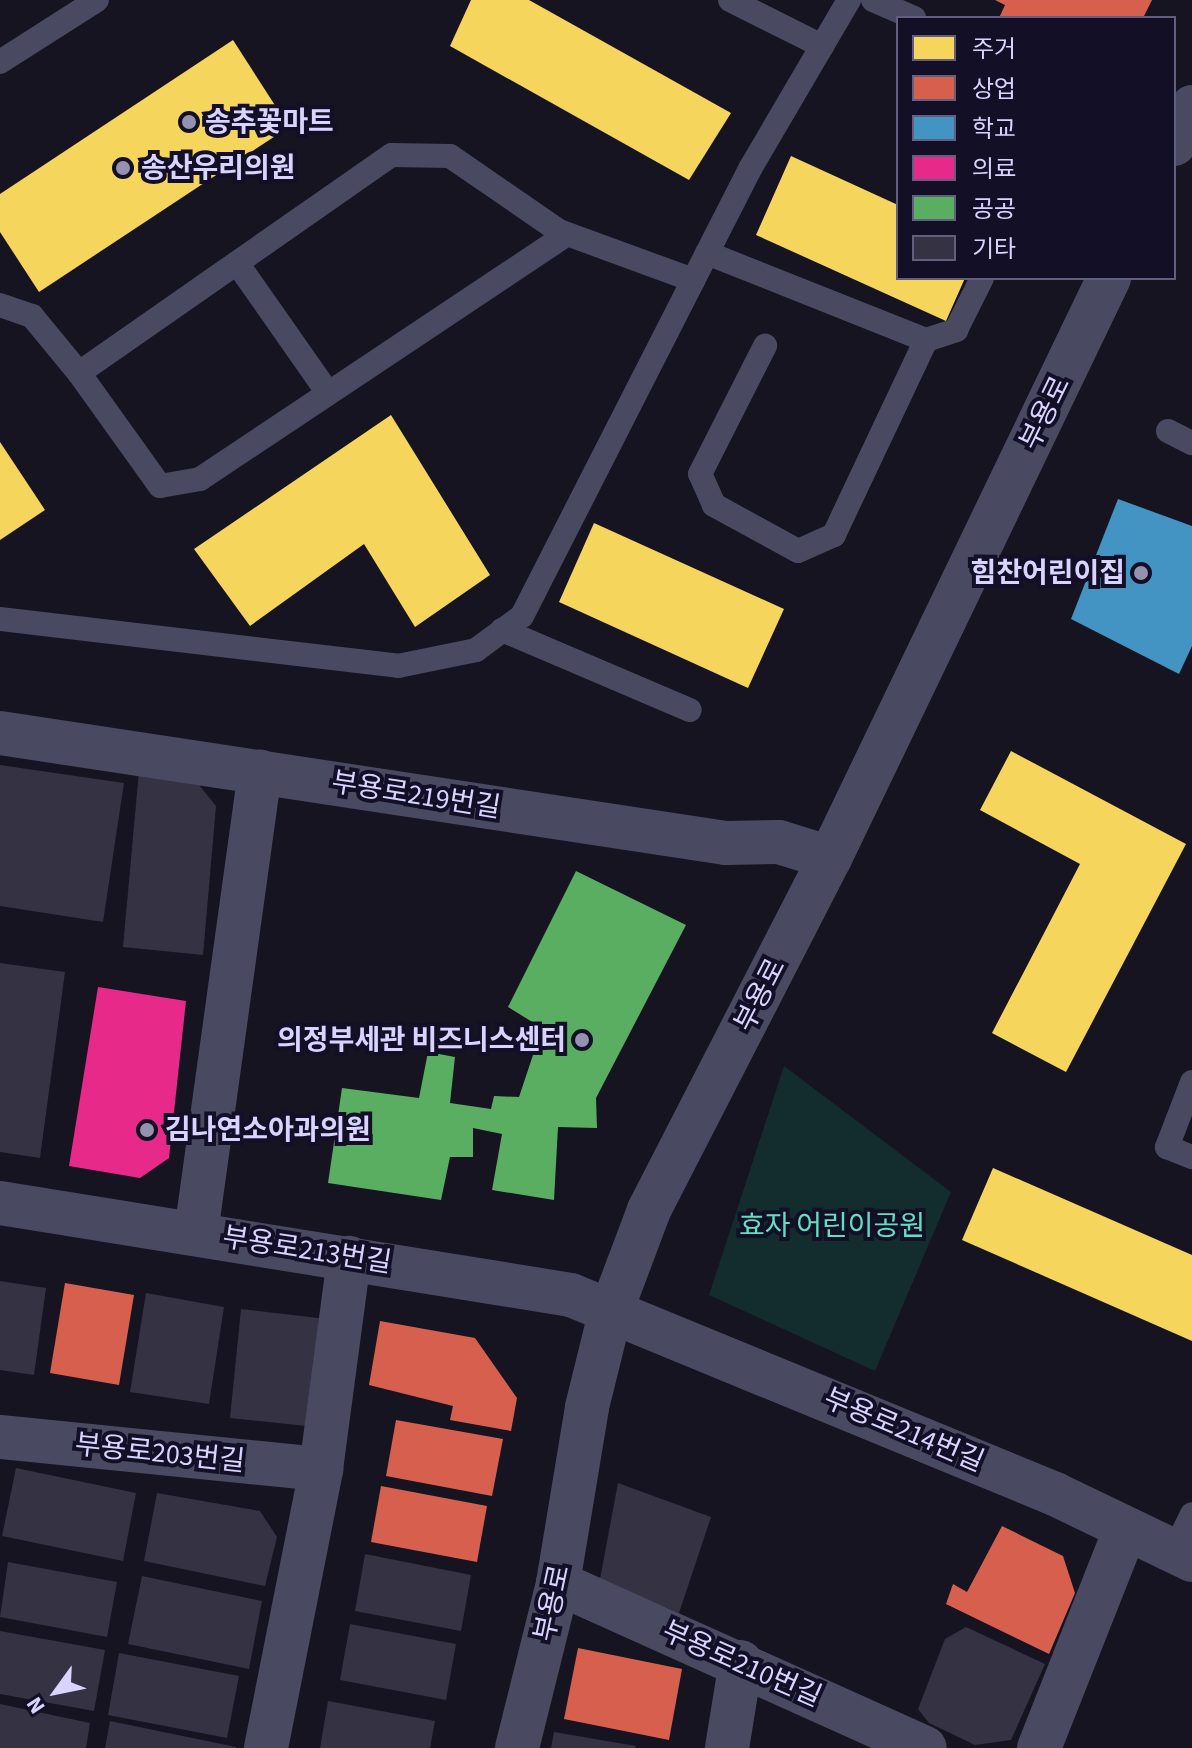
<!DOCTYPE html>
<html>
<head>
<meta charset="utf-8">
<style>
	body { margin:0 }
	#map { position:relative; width:1192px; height:1748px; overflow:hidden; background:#161421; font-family:"Source Sans 3","Noto Sans KR",sans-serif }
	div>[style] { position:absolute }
	.green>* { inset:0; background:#132c2d }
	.homes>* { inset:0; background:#f6d55c }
	.shops>* { inset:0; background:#d6604d }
	.schools>* { inset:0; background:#4393c3 }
	.health>* { inset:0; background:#e7298a }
	.public>* { inset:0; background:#5aae61 }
	.building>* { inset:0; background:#343243 }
	.service>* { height:24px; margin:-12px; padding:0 12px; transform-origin:12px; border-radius:12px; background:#4a4962 }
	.minor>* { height:44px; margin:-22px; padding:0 22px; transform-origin:22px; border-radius:22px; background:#4a4962 }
	.dots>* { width:22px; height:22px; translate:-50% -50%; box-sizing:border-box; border:4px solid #130f26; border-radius:50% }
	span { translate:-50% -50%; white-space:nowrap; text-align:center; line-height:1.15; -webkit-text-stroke:8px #130f26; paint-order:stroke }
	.poi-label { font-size:28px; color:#d9d4ff; font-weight:700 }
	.left { translate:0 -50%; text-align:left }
	.right { translate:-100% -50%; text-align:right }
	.street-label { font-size:28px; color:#d9d4ff }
	.park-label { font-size:28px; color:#5fe0c0 }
	.legend { position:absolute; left:896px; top:16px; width:280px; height:264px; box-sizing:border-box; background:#130f26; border:2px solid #625e7d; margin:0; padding:10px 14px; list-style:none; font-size:24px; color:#d9d4ff }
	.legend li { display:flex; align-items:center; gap:16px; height:40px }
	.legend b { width:40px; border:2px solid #625e7d }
	.north { position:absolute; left:16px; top:1652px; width:80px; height:80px; -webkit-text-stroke:6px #130f26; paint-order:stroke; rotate:237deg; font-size:22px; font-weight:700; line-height:32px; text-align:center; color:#d9d4ff }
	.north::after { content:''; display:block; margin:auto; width:28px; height:36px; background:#d9d4ff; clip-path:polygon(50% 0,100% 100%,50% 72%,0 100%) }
</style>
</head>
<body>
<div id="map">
	<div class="green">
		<div style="clip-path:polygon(784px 1066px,951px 1192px,875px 1371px,709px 1295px)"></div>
	</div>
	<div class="homes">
		<div style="clip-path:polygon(471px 0,529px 0,731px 113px,689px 180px,450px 46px)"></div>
		<div style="clip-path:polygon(233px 40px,289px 127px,39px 292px,0 232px,0 194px)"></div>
		<div style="clip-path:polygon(791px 156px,898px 205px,898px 278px,965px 278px,946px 321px,756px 235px)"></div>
		<div style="clip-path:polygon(391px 415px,490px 575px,415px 627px,364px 544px,250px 626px,194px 549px)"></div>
		<div style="clip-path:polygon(0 442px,45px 510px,0 540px)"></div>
		<div style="clip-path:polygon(594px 523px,784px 609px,748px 688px,559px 602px)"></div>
		<div style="clip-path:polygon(1011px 751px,1186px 844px,1066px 1072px,992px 1033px,1080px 864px,980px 810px)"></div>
		<div style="clip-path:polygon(993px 1168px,1192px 1255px,1192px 1341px,962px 1240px)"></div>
	</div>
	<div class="shops">
		<div style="clip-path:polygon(995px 0,1152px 0,1143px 18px,999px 18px,1005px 5px)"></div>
		<div style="clip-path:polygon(65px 1283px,134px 1295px,119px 1385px,50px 1373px)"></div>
		<div style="clip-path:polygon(380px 1321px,475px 1338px,517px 1398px,511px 1431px,450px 1420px,453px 1406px,369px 1385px)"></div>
		<div style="clip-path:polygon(396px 1420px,503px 1439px,492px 1496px,386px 1476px)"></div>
		<div style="clip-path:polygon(381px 1486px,487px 1506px,477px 1562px,371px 1542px)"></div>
		<div style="clip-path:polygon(1002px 1526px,1063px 1556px,1075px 1593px,1049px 1654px,946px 1604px,953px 1584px,967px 1592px)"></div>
		<div style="clip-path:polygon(578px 1648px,682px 1669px,669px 1740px,564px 1719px)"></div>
	</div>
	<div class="schools">
		<div style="clip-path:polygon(1118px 499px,1192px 526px,1192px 646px,1179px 674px,1071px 619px)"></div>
	</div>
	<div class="health">
		<div style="clip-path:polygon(98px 987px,186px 1001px,169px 1158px,140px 1178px,69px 1166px)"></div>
	</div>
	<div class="public">
		<div style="clip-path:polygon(576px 871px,686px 925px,596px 1098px,597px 1128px,558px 1127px,554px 1200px,492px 1190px,502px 1134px,473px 1128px,473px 1157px,450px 1157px,441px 1200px,328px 1183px,342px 1088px,419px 1098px,428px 1052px,455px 1057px,450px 1103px,491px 1109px,494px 1096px,519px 1097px,542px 1028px,508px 1007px)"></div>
	</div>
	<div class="building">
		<div style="clip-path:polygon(0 765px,124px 783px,103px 922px,0 906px)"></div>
		<div style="clip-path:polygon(139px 771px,191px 775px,216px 806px,203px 955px,123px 947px)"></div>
		<div style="clip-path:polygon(0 963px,65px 972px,40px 1158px,0 1152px)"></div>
		<div style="clip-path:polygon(0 1281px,46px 1288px,34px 1375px,0 1370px)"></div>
		<div style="clip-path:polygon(146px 1293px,224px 1307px,209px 1404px,130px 1392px)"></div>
		<div style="clip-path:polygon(241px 1309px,327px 1319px,316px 1427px,230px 1418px)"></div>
		<div style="clip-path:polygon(16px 1468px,136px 1493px,123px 1561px,2px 1536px)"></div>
		<div style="clip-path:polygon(618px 1483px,711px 1517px,679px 1613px,600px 1579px)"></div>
		<div style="clip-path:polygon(157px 1493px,260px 1511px,277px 1537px,265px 1586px,144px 1561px)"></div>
		<div style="clip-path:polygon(365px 1554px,471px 1575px,461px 1631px,355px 1611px)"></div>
		<div style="clip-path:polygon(8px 1562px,117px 1582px,107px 1637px,0 1617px)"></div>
		<div style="clip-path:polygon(142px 1576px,262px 1601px,249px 1669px,128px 1644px)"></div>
		<div style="clip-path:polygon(350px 1624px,456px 1644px,446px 1700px,340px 1680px)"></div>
		<div style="clip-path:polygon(966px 1627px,1045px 1664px,1011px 1740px,975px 1745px,929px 1723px,918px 1709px,945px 1639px)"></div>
		<div style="clip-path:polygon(0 1631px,105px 1650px,94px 1711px,0 1694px)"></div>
		<div style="clip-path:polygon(119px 1653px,239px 1676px,227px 1738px,108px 1715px)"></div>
		<div style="clip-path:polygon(328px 1701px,435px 1721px,430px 1748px,320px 1748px)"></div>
		<div style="clip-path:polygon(0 1704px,90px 1723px,86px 1748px,0 1748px)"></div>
		<div style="clip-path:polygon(110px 1721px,236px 1747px,236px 1748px,105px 1748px)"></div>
		<div style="clip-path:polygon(554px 1732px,636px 1746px,635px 1748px,551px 1748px)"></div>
	</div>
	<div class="service">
		<div style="left:730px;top:0;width:103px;rotate:26.6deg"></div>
		<div style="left:873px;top:0;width:45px;rotate:23.7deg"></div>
		<div style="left:0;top:62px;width:115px;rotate:-32.6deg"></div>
		<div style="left:707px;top:253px;width:236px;rotate:21.7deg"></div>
		<div style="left:926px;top:340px;width:216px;rotate:115.3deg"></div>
		<div style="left:834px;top:535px;width:39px;rotate:156deg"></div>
		<div style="left:798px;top:551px;width:96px;rotate:-151.3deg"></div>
		<div style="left:714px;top:505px;width:34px;rotate:-114deg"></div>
		<div style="left:700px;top:474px;width:144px;rotate:-63.1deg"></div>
		<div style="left:237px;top:263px;width:159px;rotate:55deg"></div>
		<div style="left:0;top:305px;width:34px;rotate:19deg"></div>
		<div style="left:32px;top:316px;width:74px;rotate:50.5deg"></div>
		<div style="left:79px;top:373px;width:381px;rotate:-34.9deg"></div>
		<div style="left:392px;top:155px;width:58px;rotate:1deg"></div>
		<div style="left:450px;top:156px;width:132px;rotate:34.5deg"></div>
		<div style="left:559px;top:231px;width:143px;rotate:20.1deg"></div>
		<div style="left:926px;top:340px;width:32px;rotate:-18deg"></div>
		<div style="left:956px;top:330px;width:58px;rotate:-63.4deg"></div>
		<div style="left:79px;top:373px;width:139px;rotate:54.4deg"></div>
		<div style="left:160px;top:486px;width:41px;rotate:-9.9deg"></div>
		<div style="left:200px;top:479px;width:441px;rotate:-33.7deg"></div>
		<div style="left:1168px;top:431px;width:27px;rotate:27deg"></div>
		<div style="left:0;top:619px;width:401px;rotate:6.7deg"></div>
		<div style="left:398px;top:666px;width:80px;rotate:-11.6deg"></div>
		<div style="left:476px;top:650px;width:57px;rotate:-36.5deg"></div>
		<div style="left:522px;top:616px;width:504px;rotate:-62.98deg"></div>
		<div style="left:751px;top:167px;width:194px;rotate:-59.6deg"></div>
		<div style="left:502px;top:630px;width:204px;rotate:23.1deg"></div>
		<div style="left:1192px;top:1082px;width:70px;rotate:111deg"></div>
		<div style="left:1167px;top:1147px;width:27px;rotate:22deg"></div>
		<div style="left:1173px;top:1553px;width:43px;rotate:-64deg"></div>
	</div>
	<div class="minor">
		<div style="left:1174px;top:144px;width:41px;rotate:-64.1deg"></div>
		<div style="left:0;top:733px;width:734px;rotate:8.62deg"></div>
		<div style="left:726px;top:843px;width:53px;rotate:-1.1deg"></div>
		<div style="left:779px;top:842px;width:53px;rotate:17.4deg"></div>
		<div style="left:0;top:1203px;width:578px;rotate:9.15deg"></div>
		<div style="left:571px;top:1295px;width:523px;rotate:22.35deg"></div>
		<div style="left:1055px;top:1494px;width:152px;rotate:25.7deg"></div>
		<div style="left:196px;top:1233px;width:466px;rotate:-82.1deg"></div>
		<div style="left:0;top:1437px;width:323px;rotate:5.7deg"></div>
		<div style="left:558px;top:1583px;width:402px;rotate:24.2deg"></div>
		<div style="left:266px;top:1748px;width:284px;rotate:-78.8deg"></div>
		<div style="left:321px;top:1469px;width:213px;rotate:-82.4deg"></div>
		<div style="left:517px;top:1748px;width:170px;rotate:-76deg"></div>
		<div style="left:558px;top:1583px;width:178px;rotate:-80.6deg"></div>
		<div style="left:587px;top:1407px;width:96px;rotate:-76.1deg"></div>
		<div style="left:610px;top:1314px;width:111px;rotate:-69.4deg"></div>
		<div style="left:649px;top:1210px;width:396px;rotate:-62.8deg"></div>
		<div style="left:830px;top:858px;width:644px;rotate:-64.31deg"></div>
		<div style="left:727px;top:1748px;width:87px;rotate:-80.8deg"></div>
		<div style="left:1039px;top:1748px;width:231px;rotate:-68.4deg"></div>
	</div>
	<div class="dots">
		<div style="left:189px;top:122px;background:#9591b1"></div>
		<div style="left:123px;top:168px;background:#9591b1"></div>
		<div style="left:1141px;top:573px;background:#9591b1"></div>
		<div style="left:582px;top:1040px;background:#9591b1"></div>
		<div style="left:147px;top:1130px;background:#9591b1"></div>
	</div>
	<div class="poi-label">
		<span class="left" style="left:205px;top:122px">송추꽃마트</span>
		<span class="left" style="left:141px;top:168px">송산우리의원</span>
		<span class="right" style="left:1125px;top:573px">힘찬어린이집</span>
		<span class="right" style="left:566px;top:1040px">의정부세관 비즈니스센터</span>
		<span class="left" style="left:165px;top:1130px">김나연소아과의원</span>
	</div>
	<div class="street-label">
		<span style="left:1045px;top:413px;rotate:-64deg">부용로</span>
		<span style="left:416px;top:795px;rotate:9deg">부용로219번길</span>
		<span style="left:760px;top:995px;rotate:-63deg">부용로</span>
		<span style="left:307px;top:1250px;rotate:9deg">부용로213번길</span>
		<span style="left:904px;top:1430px;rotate:23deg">부용로214번길</span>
		<span style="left:160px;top:1453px;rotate:6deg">부용로203번길</span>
		<span style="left:552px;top:1603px;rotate:-78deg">부용로</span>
		<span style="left:742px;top:1664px;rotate:24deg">부용로210번길</span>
	</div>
	<div class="park-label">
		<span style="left:832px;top:1226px">효자 어린이공원</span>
	</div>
	<ul class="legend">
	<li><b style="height:22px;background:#f6d55c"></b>주거</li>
	<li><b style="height:22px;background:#d6604d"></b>상업</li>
	<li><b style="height:22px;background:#4393c3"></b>학교</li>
	<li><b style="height:22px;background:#e7298a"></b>의료</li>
	<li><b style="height:22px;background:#5aae61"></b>공공</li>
	<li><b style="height:22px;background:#343243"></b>기타</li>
	</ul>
	<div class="north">N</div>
</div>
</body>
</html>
